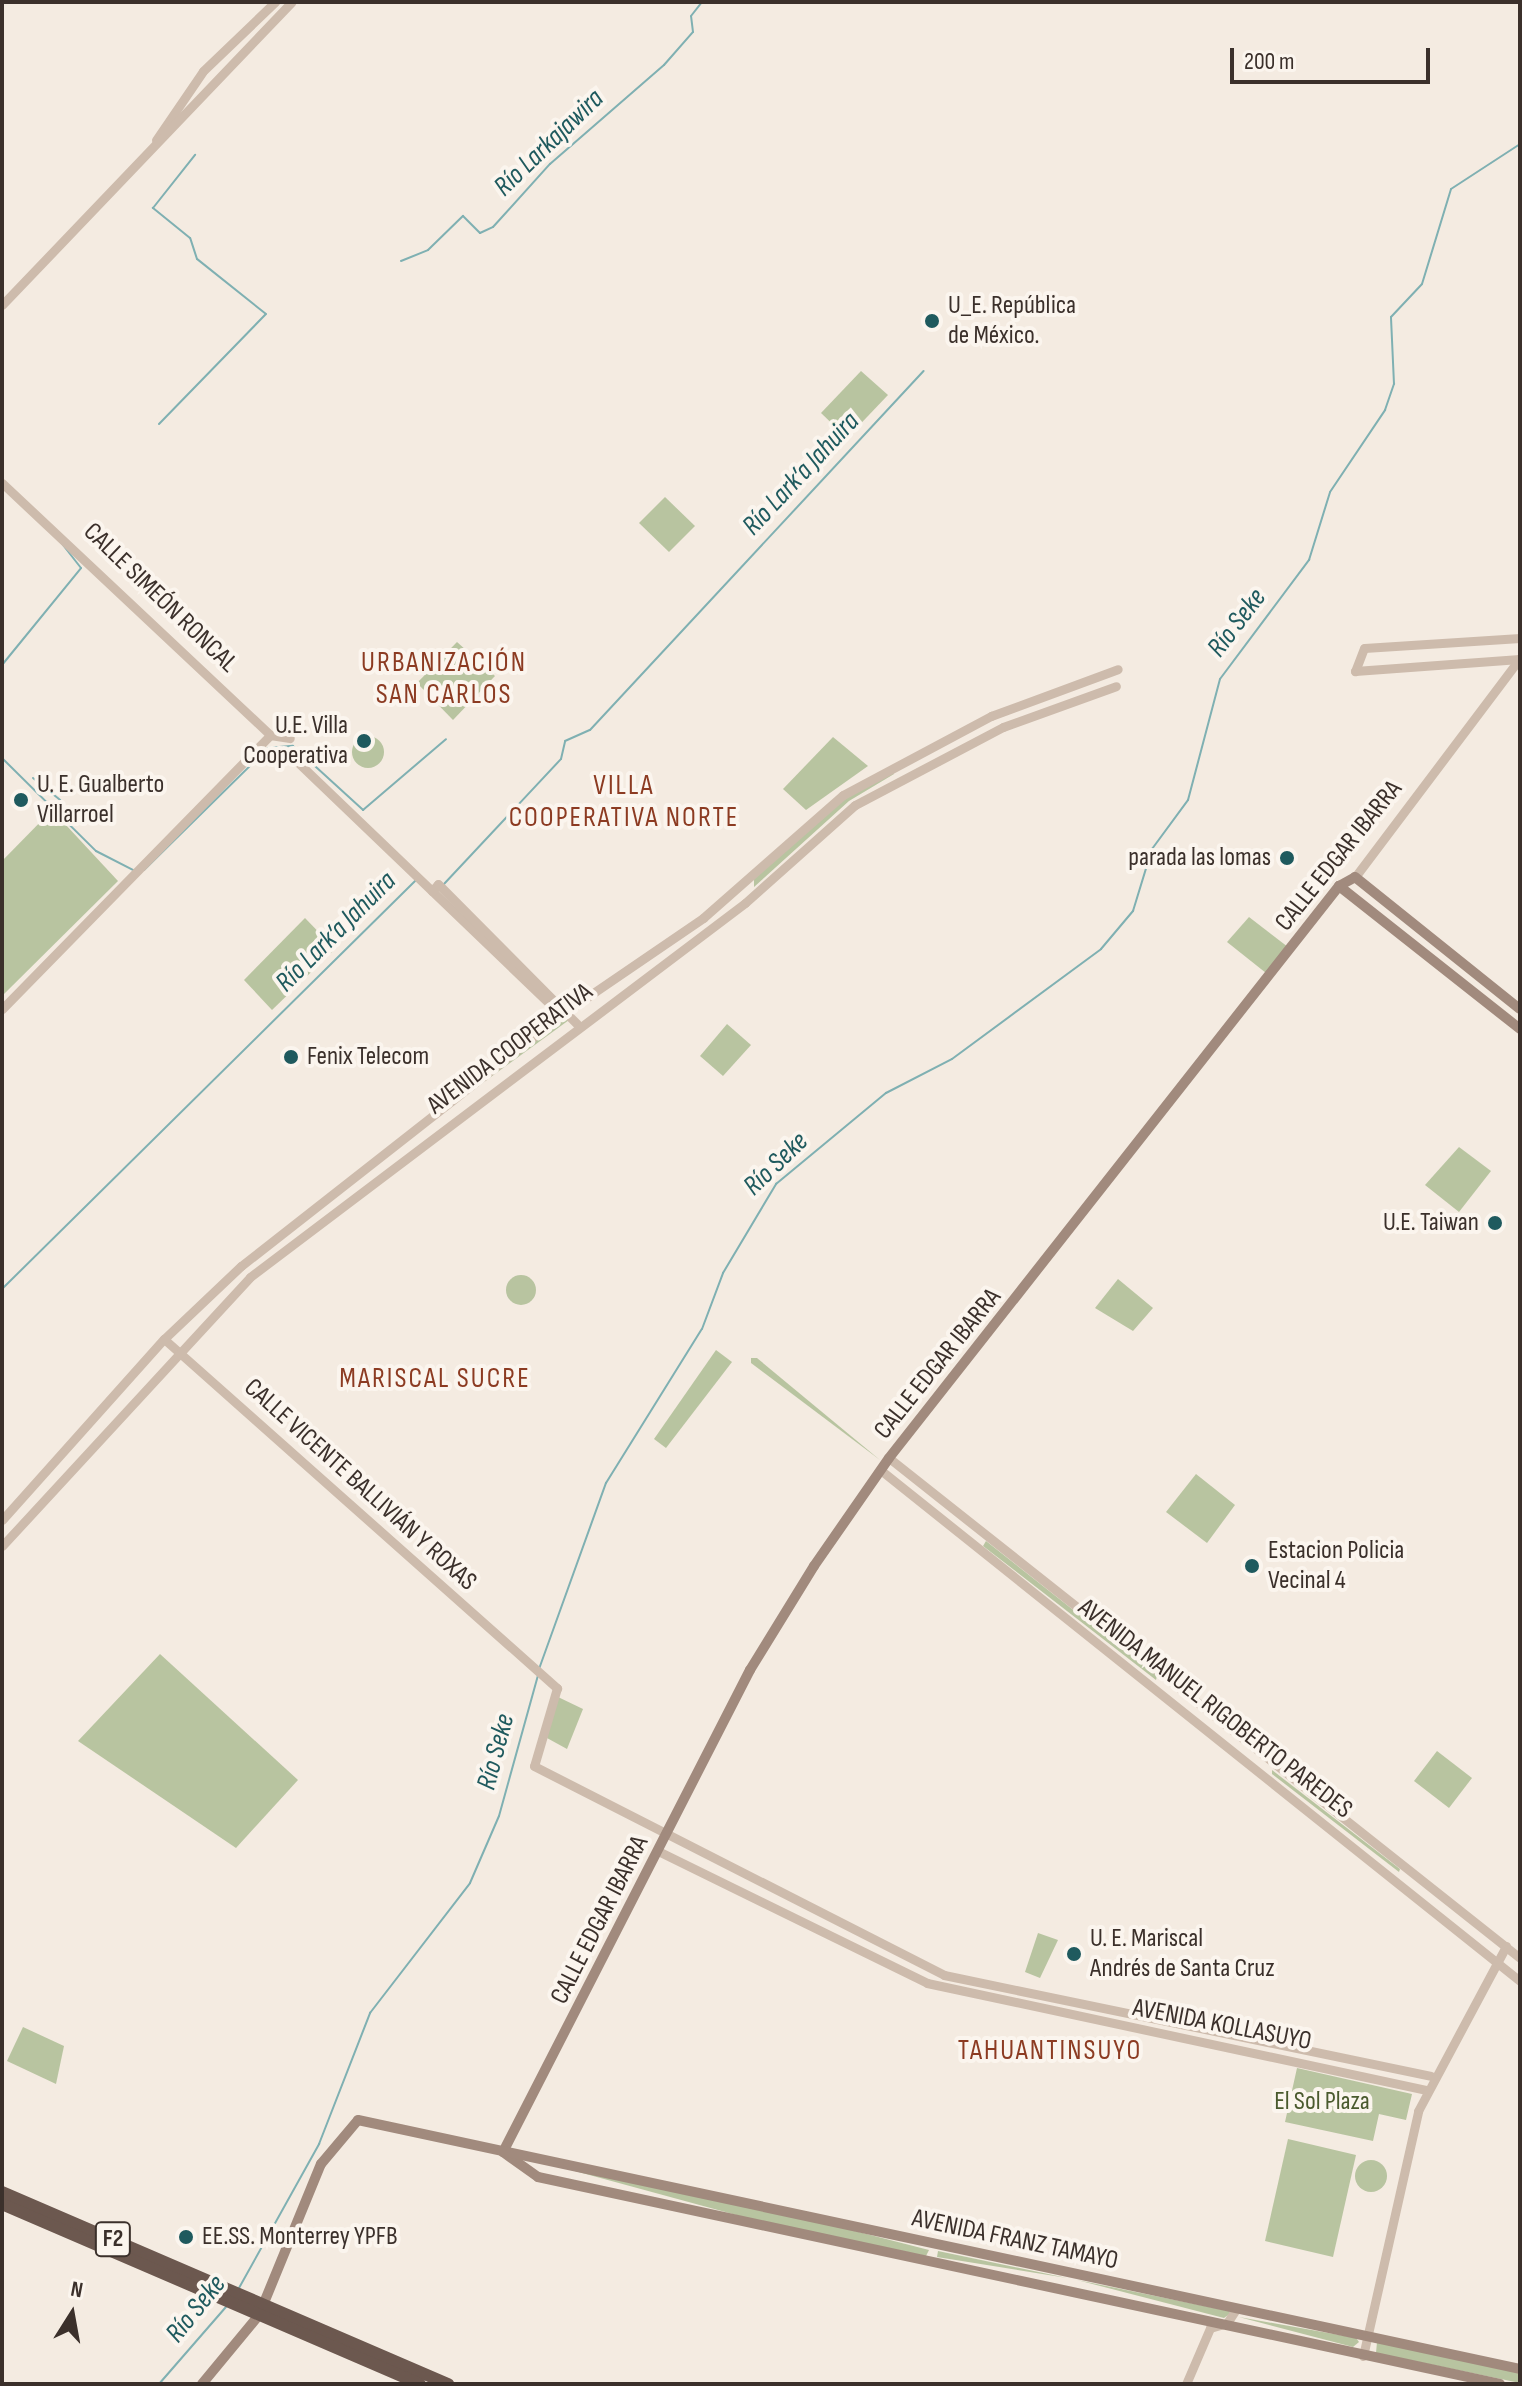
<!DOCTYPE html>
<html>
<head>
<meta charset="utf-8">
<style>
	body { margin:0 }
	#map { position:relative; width:1522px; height:2386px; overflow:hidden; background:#f4ebe1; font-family:"Sofia Sans Condensed",sans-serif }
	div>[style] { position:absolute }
	.green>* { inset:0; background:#b8c4a0 }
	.round { border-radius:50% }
	.stream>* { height:2px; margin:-1px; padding:0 1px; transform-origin:1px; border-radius:1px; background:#7fb0b2 }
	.tertiary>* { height:9px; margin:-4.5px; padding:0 4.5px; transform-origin:4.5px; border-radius:4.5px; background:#cdbbac }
	.secondary>* { height:10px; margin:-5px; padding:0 5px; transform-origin:5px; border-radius:5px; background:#a18a7d }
	.trunk>* { height:12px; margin:-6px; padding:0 6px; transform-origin:6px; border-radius:6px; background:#6c584f }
	.dots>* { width:22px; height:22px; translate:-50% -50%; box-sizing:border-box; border:4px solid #fbf5ee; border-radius:50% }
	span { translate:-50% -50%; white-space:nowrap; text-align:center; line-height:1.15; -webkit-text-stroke:8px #fbf5ee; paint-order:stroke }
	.shield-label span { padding:2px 6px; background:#fbf5ee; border:2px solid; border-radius:6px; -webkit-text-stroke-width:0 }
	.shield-label { font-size:24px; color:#3b302b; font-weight:700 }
	.poi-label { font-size:26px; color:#3b302b }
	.left { translate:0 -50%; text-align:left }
	.right { translate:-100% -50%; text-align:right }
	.street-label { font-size:26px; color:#3b302b }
	.park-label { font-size:26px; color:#4a5a2e }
	.water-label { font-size:28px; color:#1f5a5e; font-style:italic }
	.neighbourhood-label { font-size:28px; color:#8c3b22; letter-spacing:2px }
	.frame { position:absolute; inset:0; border:4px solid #3b302b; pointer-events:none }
	.north { position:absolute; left:32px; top:2274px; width:80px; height:80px; -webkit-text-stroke:6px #fbf5ee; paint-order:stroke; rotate:11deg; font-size:22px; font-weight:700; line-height:32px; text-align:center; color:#3b302b }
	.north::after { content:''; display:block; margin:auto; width:28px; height:36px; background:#3b302b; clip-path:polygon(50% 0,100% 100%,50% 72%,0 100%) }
	.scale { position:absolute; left:1230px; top:48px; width:200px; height:36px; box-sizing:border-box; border:4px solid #3b302b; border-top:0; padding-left:10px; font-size:24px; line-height:28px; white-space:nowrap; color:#3b302b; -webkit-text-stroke:6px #fbf5ee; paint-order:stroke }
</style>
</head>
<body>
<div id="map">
	<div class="green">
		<div style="clip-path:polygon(861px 371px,888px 395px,847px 438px,821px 413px)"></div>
		<div style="clip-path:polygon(665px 497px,695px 526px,669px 552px,639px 523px)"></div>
		<div style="clip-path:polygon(457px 642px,495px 676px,453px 720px,417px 683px)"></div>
		<div class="round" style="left:352px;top:736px;width:32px;height:32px"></div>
		<div style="clip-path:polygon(833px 737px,868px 766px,806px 810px,783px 789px)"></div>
		<div style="clip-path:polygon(891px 769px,894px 774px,849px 801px,754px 887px,754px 879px,844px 795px)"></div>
		<div style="clip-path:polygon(52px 810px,118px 881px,2px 996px,2px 861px)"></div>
		<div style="clip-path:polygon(1249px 917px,1288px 947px,1266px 973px,1227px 942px)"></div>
		<div style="clip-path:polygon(305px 918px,335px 949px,272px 1010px,244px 980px)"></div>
		<div style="clip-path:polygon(564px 1017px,569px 1020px,406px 1139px)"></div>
		<div style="clip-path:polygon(727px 1024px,751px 1045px,723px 1076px,700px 1056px)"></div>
		<div style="clip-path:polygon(1459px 1147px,1491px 1171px,1459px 1212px,1425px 1185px)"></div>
		<div class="round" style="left:506px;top:1275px;width:30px;height:30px"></div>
		<div style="clip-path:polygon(1118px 1279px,1153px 1308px,1133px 1331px,1095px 1308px)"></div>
		<div style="clip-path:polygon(716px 1350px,732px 1362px,666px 1448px,654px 1439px)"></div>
		<div style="clip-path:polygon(751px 1358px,757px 1358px,880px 1460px,751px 1363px)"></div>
		<div style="clip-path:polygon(1196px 1474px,1235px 1505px,1207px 1543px,1166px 1512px)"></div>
		<div style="clip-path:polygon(986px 1541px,1157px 1676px,1156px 1680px,983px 1546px)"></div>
		<div style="clip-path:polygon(160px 1654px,298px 1780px,236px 1848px,78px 1741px)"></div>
		<div style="clip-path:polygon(558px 1697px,583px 1709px,567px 1749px,547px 1738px)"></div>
		<div style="clip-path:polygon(1437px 1751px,1472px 1778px,1449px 1808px,1414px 1781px)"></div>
		<div style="clip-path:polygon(1272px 1770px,1400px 1869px,1399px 1872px,1272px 1774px)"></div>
		<div style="clip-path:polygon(1038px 1933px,1058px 1940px,1040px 1978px,1025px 1972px)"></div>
		<div style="clip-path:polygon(23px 2027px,64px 2046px,56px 2084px,7px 2061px)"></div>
		<div style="clip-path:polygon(1297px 2068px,1412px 2094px,1406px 2120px,1379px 2114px,1373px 2141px,1285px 2122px)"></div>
		<div style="clip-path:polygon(1288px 2139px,1356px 2155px,1333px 2257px,1265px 2241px)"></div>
		<div style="clip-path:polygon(527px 2158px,773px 2210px,929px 2250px,926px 2256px,751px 2219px)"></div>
		<div class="round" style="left:1355px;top:2160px;width:32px;height:32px"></div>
		<div style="clip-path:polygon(938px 2251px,1067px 2278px,937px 2257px)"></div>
		<div style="clip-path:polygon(1077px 2280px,1229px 2311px,1231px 2313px,1224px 2318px)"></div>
		<div style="clip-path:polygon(1239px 2317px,1356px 2338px,1359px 2342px,1353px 2347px)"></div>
		<div style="clip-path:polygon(1377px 2342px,1520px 2372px,1520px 2383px,1376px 2353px)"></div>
	</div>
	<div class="stream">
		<div style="left:401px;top:261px;width:29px;rotate:-22deg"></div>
		<div style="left:428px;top:250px;width:49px;rotate:-44.2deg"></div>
		<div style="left:463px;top:216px;width:24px;rotate:45deg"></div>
		<div style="left:480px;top:233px;width:14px;rotate:-25deg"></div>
		<div style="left:493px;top:227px;width:85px;rotate:-47.9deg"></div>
		<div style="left:550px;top:164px;width:151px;rotate:-41deg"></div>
		<div style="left:664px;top:65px;width:44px;rotate:-48.7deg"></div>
		<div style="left:693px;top:32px;width:16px;rotate:-97deg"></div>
		<div style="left:691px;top:16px;width:18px;rotate:-52deg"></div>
		<div style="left:159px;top:424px;width:153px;rotate:-45.8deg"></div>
		<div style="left:266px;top:314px;width:88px;rotate:-141.4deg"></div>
		<div style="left:197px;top:259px;width:22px;rotate:-108deg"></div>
		<div style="left:190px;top:238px;width:48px;rotate:-141deg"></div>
		<div style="left:153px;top:208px;width:68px;rotate:-51.6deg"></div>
		<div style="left:2px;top:665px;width:125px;rotate:-50.8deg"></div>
		<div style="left:81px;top:568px;width:33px;rotate:-128deg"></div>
		<div style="left:2px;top:758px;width:132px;rotate:44.7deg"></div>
		<div style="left:96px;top:851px;width:42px;rotate:27.2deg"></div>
		<div style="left:33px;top:778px;width:35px;rotate:39deg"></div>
		<div style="left:144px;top:870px;width:174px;rotate:-44.5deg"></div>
		<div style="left:268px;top:748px;width:25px;rotate:-5deg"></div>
		<div style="left:293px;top:746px;width:95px;rotate:42.4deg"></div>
		<div style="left:363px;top:810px;width:109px;rotate:-40.5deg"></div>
		<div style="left:444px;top:884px;width:171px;rotate:-46.9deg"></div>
		<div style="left:561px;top:759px;width:18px;rotate:-77deg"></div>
		<div style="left:565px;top:741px;width:27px;rotate:-24deg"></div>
		<div style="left:590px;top:730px;width:490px;rotate:-47.1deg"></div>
		<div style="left:2px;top:1289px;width:581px;rotate:-44.65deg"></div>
		<div style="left:539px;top:1669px;width:198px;rotate:-70.2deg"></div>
		<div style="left:606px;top:1483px;width:181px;rotate:-58.1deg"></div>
		<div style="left:702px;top:1329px;width:60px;rotate:-69.4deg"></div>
		<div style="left:723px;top:1273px;width:104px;rotate:-59.2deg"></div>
		<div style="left:776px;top:1184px;width:143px;rotate:-39.6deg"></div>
		<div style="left:886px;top:1093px;width:74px;rotate:-27.3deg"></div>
		<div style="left:952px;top:1059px;width:185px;rotate:-36.4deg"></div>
		<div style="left:1101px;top:949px;width:50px;rotate:-49.9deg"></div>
		<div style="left:1133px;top:911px;width:65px;rotate:-73deg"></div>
		<div style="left:1152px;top:849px;width:61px;rotate:-53.7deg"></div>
		<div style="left:1188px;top:800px;width:125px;rotate:-75.2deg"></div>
		<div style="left:1220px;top:679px;width:149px;rotate:-53.2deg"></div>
		<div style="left:1309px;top:560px;width:71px;rotate:-72.8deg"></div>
		<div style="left:1330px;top:492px;width:99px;rotate:-56.1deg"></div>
		<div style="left:1385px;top:410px;width:28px;rotate:-71deg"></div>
		<div style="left:1394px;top:384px;width:67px;rotate:-92.6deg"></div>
		<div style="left:1391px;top:317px;width:45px;rotate:-46.8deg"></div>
		<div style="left:1422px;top:284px;width:99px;rotate:-73deg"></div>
		<div style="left:1451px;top:189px;width:82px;rotate:-33.1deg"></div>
		<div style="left:239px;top:2288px;width:165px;rotate:-60.9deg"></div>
		<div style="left:319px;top:2144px;width:141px;rotate:-68.7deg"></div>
		<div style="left:370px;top:2013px;width:164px;rotate:-52.4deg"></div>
		<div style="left:470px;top:1883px;width:73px;rotate:-66.6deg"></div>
		<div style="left:499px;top:1816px;width:146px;rotate:-74.5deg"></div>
		<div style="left:159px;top:2384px;width:102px;rotate:-49deg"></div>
	</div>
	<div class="tertiary">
		<div style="left:156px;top:140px;width:83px;rotate:-55.7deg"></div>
		<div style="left:203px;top:71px;width:100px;rotate:-43.8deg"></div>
		<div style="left:2px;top:305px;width:419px;rotate:-46.3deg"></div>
		<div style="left:2px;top:483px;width:368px;rotate:43.2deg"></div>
		<div style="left:270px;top:735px;width:20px;rotate:9deg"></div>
		<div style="left:1520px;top:638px;width:156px;rotate:176.3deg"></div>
		<div style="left:1364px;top:648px;width:25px;rotate:111deg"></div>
		<div style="left:1355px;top:671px;width:165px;rotate:-4.2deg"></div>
		<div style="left:286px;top:751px;width:381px;rotate:43.8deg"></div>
		<div style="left:1355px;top:877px;width:274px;rotate:-53deg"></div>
		<div style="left:432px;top:891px;width:9px;rotate:-49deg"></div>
		<div style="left:438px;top:884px;width:197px;rotate:45.2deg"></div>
		<div style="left:2px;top:1009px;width:383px;rotate:-45.6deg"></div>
		<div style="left:164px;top:1339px;width:526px;rotate:41.61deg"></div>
		<div style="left:557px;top:1688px;width:81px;rotate:106.4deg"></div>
		<div style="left:534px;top:1766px;width:460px;rotate:27deg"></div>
		<div style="left:944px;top:1975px;width:497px;rotate:11.7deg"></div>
		<div style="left:889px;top:1458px;width:805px;rotate:38.39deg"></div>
		<div style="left:883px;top:1472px;width:815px;rotate:38.63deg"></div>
		<div style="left:2px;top:1520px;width:243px;rotate:-48.2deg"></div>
		<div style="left:164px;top:1339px;width:106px;rotate:-43.5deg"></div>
		<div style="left:241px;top:1266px;width:407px;rotate:-38.1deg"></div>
		<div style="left:561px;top:1015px;width:172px;rotate:-34.3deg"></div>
		<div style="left:703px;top:918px;width:186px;rotate:-41.3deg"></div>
		<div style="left:843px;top:795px;width:168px;rotate:-28.1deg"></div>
		<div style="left:991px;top:716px;width:135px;rotate:-20.3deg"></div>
		<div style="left:2px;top:1546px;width:366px;rotate:-47.3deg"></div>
		<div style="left:250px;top:1277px;width:620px;rotate:-37.07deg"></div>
		<div style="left:745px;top:903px;width:147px;rotate:-41.7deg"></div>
		<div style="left:855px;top:805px;width:167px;rotate:-27.8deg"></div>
		<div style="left:1003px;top:727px;width:120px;rotate:-19.9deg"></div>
		<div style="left:658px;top:1851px;width:300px;rotate:26.1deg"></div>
		<div style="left:927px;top:1983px;width:510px;rotate:12.1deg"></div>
		<div style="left:1363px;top:2356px;width:251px;rotate:-77.3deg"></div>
		<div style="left:1418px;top:2111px;width:187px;rotate:-61.9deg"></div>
		<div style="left:1186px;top:2384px;width:61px;rotate:-66.8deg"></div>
		<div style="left:1210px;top:2328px;width:18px;rotate:-16deg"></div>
		<div style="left:1227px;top:2323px;width:17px;rotate:-57deg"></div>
	</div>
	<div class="secondary">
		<div style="left:1339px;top:886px;width:231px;rotate:38.3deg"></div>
		<div style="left:503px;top:2152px;width:542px;rotate:-62.87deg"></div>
		<div style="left:750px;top:1670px;width:122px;rotate:-58.4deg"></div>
		<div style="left:814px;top:1566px;width:131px;rotate:-55.2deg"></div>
		<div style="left:889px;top:1458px;width:728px;rotate:-51.81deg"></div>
		<div style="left:1339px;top:886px;width:18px;rotate:-29deg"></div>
		<div style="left:1355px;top:877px;width:211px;rotate:38.7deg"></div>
		<div style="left:503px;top:2152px;width:43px;rotate:35.5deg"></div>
		<div style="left:538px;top:2177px;width:984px;rotate:12.14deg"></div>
		<div style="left:202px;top:2384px;width:89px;rotate:-50.4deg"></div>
		<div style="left:259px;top:2315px;width:163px;rotate:-67.7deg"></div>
		<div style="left:321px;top:2164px;width:57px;rotate:-49.9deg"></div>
		<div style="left:358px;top:2120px;width:1188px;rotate:12.09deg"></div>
	</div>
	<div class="trunk">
		<div style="left:2px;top:2192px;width:486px;rotate:23.3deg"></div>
		<div style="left:2px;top:2204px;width:455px;rotate:23.3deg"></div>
	</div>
	<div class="dots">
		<div style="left:932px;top:321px;background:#1f5a5e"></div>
		<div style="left:364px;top:741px;background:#1f5a5e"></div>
		<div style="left:21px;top:800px;background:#1f5a5e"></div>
		<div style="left:1287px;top:858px;background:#1f5a5e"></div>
		<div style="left:291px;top:1057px;background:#1f5a5e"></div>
		<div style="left:1495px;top:1223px;background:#1f5a5e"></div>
		<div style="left:1252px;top:1566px;background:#1f5a5e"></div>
		<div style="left:1074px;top:1954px;background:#1f5a5e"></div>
		<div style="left:186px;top:2237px;background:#1f5a5e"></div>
	</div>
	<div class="shield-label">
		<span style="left:113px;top:2239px">F2</span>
	</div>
	<div class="poi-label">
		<span class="left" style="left:948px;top:321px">U_E. República<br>de México.</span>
		<span class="right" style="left:348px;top:741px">U.E. Villa<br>Cooperativa</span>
		<span class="left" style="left:37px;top:800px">U. E. Gualberto<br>Villarroel</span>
		<span class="right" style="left:1271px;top:858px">parada las lomas</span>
		<span class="left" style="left:307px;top:1057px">Fenix Telecom</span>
		<span class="right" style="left:1479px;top:1223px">U.E. Taiwan</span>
		<span class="left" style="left:1268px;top:1566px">Estacion Policia<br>Vecinal 4</span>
		<span class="left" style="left:1090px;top:1954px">U. E. Mariscal<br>Andrés de Santa Cruz</span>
		<span class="left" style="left:202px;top:2237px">EE.SS. Monterrey YPFB</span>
	</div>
	<div class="street-label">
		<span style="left:160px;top:598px;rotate:44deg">CALLE SIMEÓN RONCAL</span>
		<span style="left:1339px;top:856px;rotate:-51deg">CALLE EDGAR IBARRA</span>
		<span style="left:510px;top:1049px;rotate:-37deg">AVENIDA COOPERATIVA</span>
		<span style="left:938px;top:1364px;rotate:-51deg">CALLE EDGAR IBARRA</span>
		<span style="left:360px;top:1485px;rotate:42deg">CALLE VICENTE BALLIVIÁN Y ROXAS</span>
		<span style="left:1215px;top:1709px;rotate:38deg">AVENIDA MANUEL RIGOBERTO PAREDES</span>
		<span style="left:600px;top:1920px;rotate:-63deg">CALLE EDGAR IBARRA</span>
		<span style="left:1222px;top:2025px;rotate:11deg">AVENIDA KOLLASUYO</span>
		<span style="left:1015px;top:2240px;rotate:12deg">AVENIDA FRANZ TAMAYO</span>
	</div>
	<div class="park-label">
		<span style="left:1322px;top:2102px">El Sol Plaza</span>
	</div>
	<div class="water-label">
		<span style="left:549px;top:143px;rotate:-44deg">Río Larkajawira</span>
		<span style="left:801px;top:474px;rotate:-47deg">Río Lark’a Jahuira</span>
		<span style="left:1237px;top:623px;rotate:-53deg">Río Seke</span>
		<span style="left:336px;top:932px;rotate:-45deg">Río Lark’a Jahuira</span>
		<span style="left:776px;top:1164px;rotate:-44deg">Río Seke</span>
		<span style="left:496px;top:1752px;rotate:-75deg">Río Seke</span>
		<span style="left:196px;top:2309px;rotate:-51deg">Río Seke</span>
	</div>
	<div class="neighbourhood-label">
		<span style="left:444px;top:679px">URBANIZACIÓN<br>SAN CARLOS</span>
		<span style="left:624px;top:802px">VILLA<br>COOPERATIVA NORTE</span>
		<span style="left:435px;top:1379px">MARISCAL SUCRE</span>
		<span style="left:1050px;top:2051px">TAHUANTINSUYO</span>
	</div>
	<div class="frame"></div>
	<div class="north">N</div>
	<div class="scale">200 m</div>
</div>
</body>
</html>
